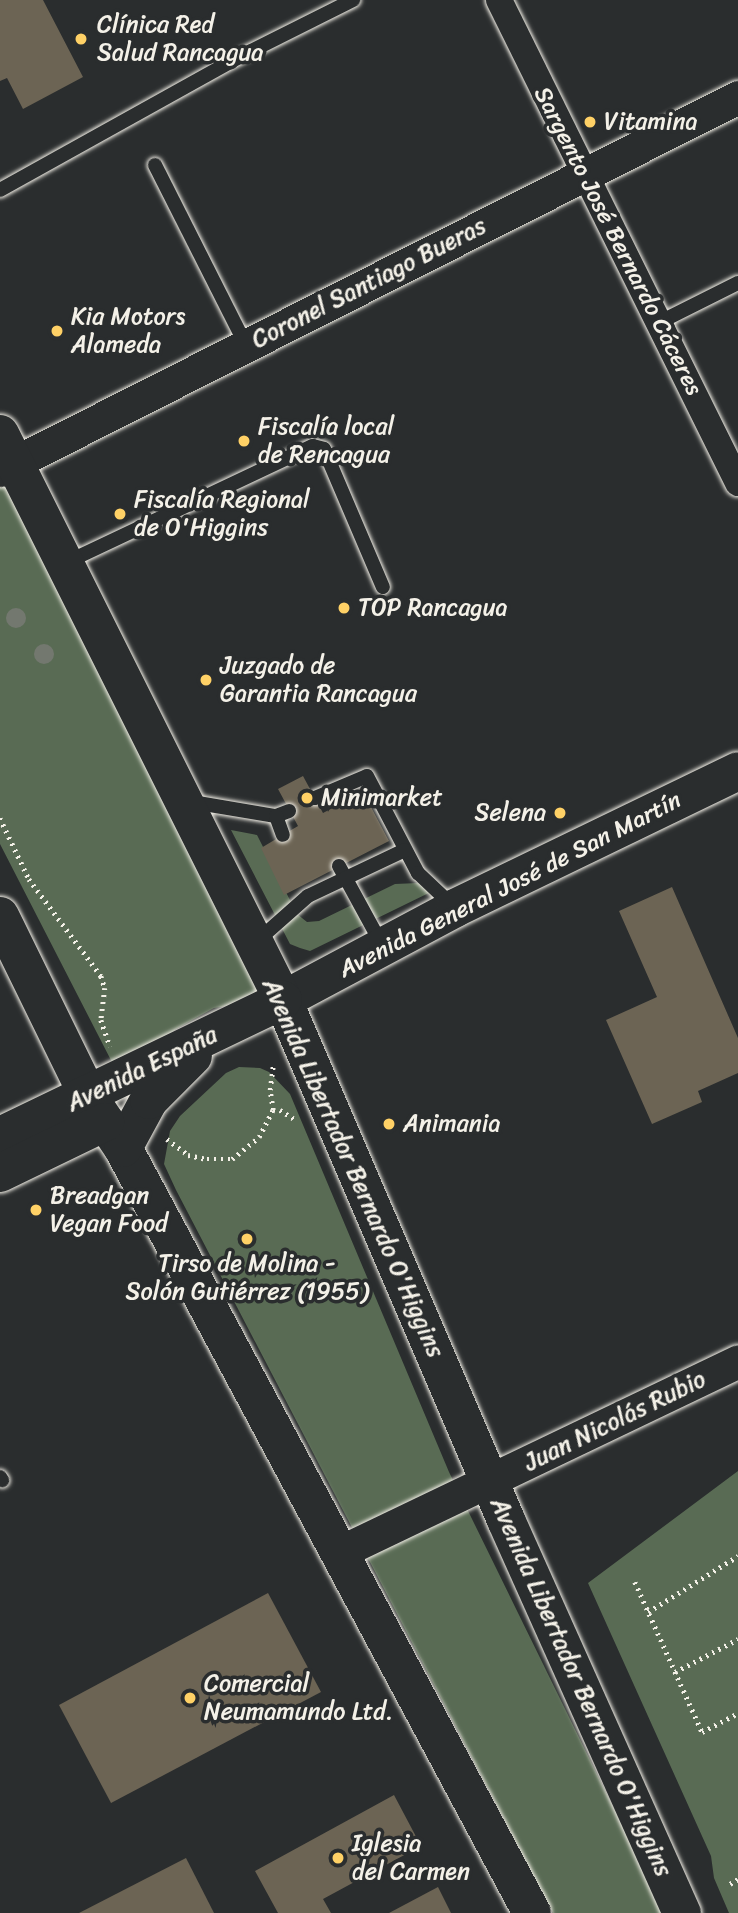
<!DOCTYPE html>
<html>
<head>
<meta charset="utf-8">
<style>
	body { margin:0 }
	#map { position:relative; width:738px; height:1913px; overflow:hidden; background:#2a2d2e; font-family:Sriracha,sans-serif }
	div>[style] { position:absolute }
	.green>* { inset:0; background:#596b54 }
	.building>* { inset:0; background:#6c6454 }
	.path>* { height:4.5px; margin-top:-2.25px; transform-origin:0; background:repeating-linear-gradient(90deg,#f4f1e8 0 2px,transparent 0 7px) }
	.roads { filter:drop-shadow(0 0 2px #f4f1e8) drop-shadow(0 0 2px #f4f1e8) }
	.service>* { height:14px; margin:-7px; padding:0 7px; transform-origin:7px; border-radius:7px; background:#2a2d2e }
	.minor>* { height:26px; margin:-13px; padding:0 13px; transform-origin:13px; border-radius:13px; background:#2a2d2e }
	.tertiary>* { height:33px; margin:-16.5px; padding:0 16.5px; transform-origin:16.5px; border-radius:16.5px; background:#2a2d2e }
	.secondary>* { height:38px; margin:-19px; padding:0 19px; transform-origin:19px; border-radius:19px; background:#2a2d2e }
	.primary>* { height:38px; margin:-19px; padding:0 19px; transform-origin:19px; border-radius:19px; background:#2a2d2e }
	.trees>* { width:20px; height:20px; margin:-10px; border-radius:50%; background:#73786f }
	.dots>* { width:19px; height:19px; translate:-50% -50%; box-sizing:border-box; border:4px solid #2a2d2e; border-radius:50% }
	span { translate:-50% -50%; white-space:nowrap; text-align:center; line-height:1.15; -webkit-text-stroke:7px #2a2d2e; paint-order:stroke }
	.poi-label { font-size:24px; color:#f4f1e8 }
	.left { translate:0 -50%; text-align:left }
	.right { translate:-100% -50%; text-align:right }
	.street-label { font-size:24px; color:#f4f1e8 }
</style>
</head>
<body>
<div id="map">
	<div class="green">
		<div style="clip-path:polygon(0 462px,264px 990px,242px 1004px,214px 1008px,176px 1029px,123px 1073px,116px 1070px,0 844px)"></div>
		<div style="clip-path:polygon(231px 830px,257px 835px,297px 914px,307px 922px,319px 921px,395px 884px,418px 883px,439px 888px,310px 951px,300px 948px,290px 944px)"></div>
		<div style="clip-path:polygon(239px 1067px,260px 1068px,269px 1072px,290px 1094px,449px 1472px,665px 1913px,553px 1913px,176px 1190px,164px 1164px,170px 1131px,180px 1116px,226px 1073px)"></div>
		<div style="clip-path:polygon(738px 1471px,738px 1913px,729px 1913px,714px 1878px,711px 1856px,588px 1583px)"></div>
	</div>
	<div class="building">
		<div style="clip-path:polygon(0 0,43px 0,83px 77px,23px 109px,7px 78px,0 81px)"></div>
		<div style="clip-path:polygon(303px 776px,323px 813px,363px 792px,389px 841px,284px 895px,261px 848px,298px 826px,278px 789px)"></div>
		<div style="clip-path:polygon(672px 887px,738px 1038px,738px 1073px,698px 1091px,702px 1102px,652px 1124px,606px 1020px,657px 997px,619px 911px)"></div>
		<div style="clip-path:polygon(268px 1593px,321px 1692px,111px 1803px,59px 1705px)"></div>
		<div style="clip-path:polygon(394px 1795px,421px 1846px,323px 1899px,331px 1913px,278px 1913px,255px 1871px)"></div>
		<div style="clip-path:polygon(186px 1858px,214px 1913px,79px 1913px)"></div>
		<div style="clip-path:polygon(438px 1887px,451px 1913px,389px 1913px)"></div>
	</div>
	<div class="path">
		<div style="left:0;top:818px;width:68px;rotate:64.6deg"></div>
		<div style="left:29px;top:879px;width:121px;rotate:53.4deg"></div>
		<div style="left:101px;top:976px;width:13px;rotate:72deg"></div>
		<div style="left:105px;top:988px;width:32px;rotate:97deg"></div>
		<div style="left:101px;top:1020px;width:28px;rotate:71deg"></div>
		<div style="left:273px;top:1110px;width:20px;rotate:-99deg"></div>
		<div style="left:270px;top:1090px;width:24px;rotate:-83deg"></div>
		<div style="left:167px;top:1139px;width:26px;rotate:37deg"></div>
		<div style="left:188px;top:1155px;width:19px;rotate:12deg"></div>
		<div style="left:207px;top:1159px;width:25px"></div>
		<div style="left:232px;top:1159px;width:35px;rotate:-39deg"></div>
		<div style="left:259px;top:1137px;width:30px;rotate:-63deg"></div>
		<div style="left:273px;top:1110px;width:7px"></div>
		<div style="left:280px;top:1110px;width:19px;rotate:32deg"></div>
		<div style="left:635px;top:1582px;width:164px;rotate:65.9deg"></div>
		<div style="left:702px;top:1732px;width:41px;rotate:-27.8deg"></div>
		<div style="left:648px;top:1612px;width:106px;rotate:-31.9deg"></div>
		<div style="left:675px;top:1672px;width:71px;rotate:-27.6deg"></div>
		<div style="left:730px;top:1884px;width:9px;rotate:-32deg"></div>
	</div>
	<div class="roads">
		<div class="service">
			<div style="left:155px;top:165px;width:202px;rotate:63.2deg"></div>
			<div style="left:0;top:190px;width:271px;rotate:-29.1deg"></div>
			<div style="left:237px;top:58px;width:130px;rotate:-26.6deg"></div>
			<div style="left:660px;top:322px;width:87px;rotate:-26.6deg"></div>
			<div style="left:65px;top:563px;width:274px;rotate:-25.3deg"></div>
			<div style="left:313px;top:446px;width:11px;rotate:15deg"></div>
			<div style="left:324px;top:449px;width:150px;rotate:66.9deg"></div>
			<div style="left:315px;top:798px;width:56px;rotate:-22.9deg"></div>
			<div style="left:367px;top:776px;width:110px;rotate:62.3deg"></div>
			<div style="left:418px;top:873px;width:50px;rotate:43.4deg"></div>
			<div style="left:192px;top:802px;width:85px;rotate:9.5deg"></div>
			<div style="left:276px;top:816px;width:14px;rotate:-21deg"></div>
			<div style="left:276px;top:816px;width:20px;rotate:70deg"></div>
			<div style="left:339px;top:866px;width:90px;rotate:61.4deg"></div>
			<div style="left:256px;top:942px;width:69px;rotate:-41.5deg"></div>
			<div style="left:308px;top:896px;width:107px;rotate:-25.4deg"></div>
			<div style="left:0;top:1477px;width:4px;rotate:56deg"></div>
		</div>
		<div class="minor">
			<div style="left:499px;top:0;width:539px;rotate:63.67deg"></div>
		</div>
		<div class="tertiary">
			<div style="left:0;top:470px;width:827px;rotate:-26.81deg"></div>
			<div style="left:340px;top:1552px;width:441px;rotate:-25.6deg"></div>
		</div>
		<div class="secondary">
			<div style="left:283px;top:1000px;width:195px;rotate:-28.1deg"></div>
			<div style="left:455px;top:908px;width:314px;rotate:-25.8deg"></div>
		</div>
		<div class="primary">
			<div style="left:0;top:434px;width:633px;rotate:63.43deg"></div>
			<div style="left:283px;top:1000px;width:566px;rotate:66.79deg"></div>
			<div style="left:506px;top:1520px;width:431px;rotate:65.9deg"></div>
			<div style="left:0;top:916px;width:200px;rotate:63.9deg"></div>
			<div style="left:88px;top:1096px;width:63px;rotate:56.1deg"></div>
			<div style="left:123px;top:1148px;width:867px;rotate:61.87deg"></div>
			<div style="left:0;top:1136px;width:314px;rotate:-25.7deg"></div>
			<div style="left:123px;top:1148px;width:55px;rotate:-61.6deg"></div>
			<div style="left:149px;top:1100px;width:62px;rotate:-45deg"></div>
			<div style="left:0;top:1173px;width:117px;rotate:-25.9deg"></div>
		</div>
	</div>
	<div class="trees">
		<div style="left:16px;top:618px"></div>
		<div style="left:44px;top:654px"></div>
	</div>
	<div class="dots">
		<div style="left:81px;top:39px;background:#ffd166"></div>
		<div style="left:590px;top:122px;background:#ffd166"></div>
		<div style="left:57px;top:331px;background:#ffd166"></div>
		<div style="left:244px;top:441px;background:#ffd166"></div>
		<div style="left:120px;top:514px;background:#ffd166"></div>
		<div style="left:344px;top:608px;background:#ffd166"></div>
		<div style="left:206px;top:680px;background:#ffd166"></div>
		<div style="left:307px;top:798px;background:#ffd166"></div>
		<div style="left:560px;top:813px;background:#ffd166"></div>
		<div style="left:389px;top:1124px;background:#ffd166"></div>
		<div style="left:36px;top:1210px;background:#ffd166"></div>
		<div style="left:247px;top:1239px;background:#ffd166"></div>
		<div style="left:190px;top:1698px;background:#ffd166"></div>
		<div style="left:338px;top:1858px;background:#ffd166"></div>
	</div>
	<div class="poi-label">
		<span class="left" style="left:97px;top:39px">Clínica Red<br>Salud Rancagua</span>
		<span class="left" style="left:604px;top:122px">Vitamina</span>
		<span class="left" style="left:71px;top:331px">Kia Motors<br>Alameda</span>
		<span class="left" style="left:258px;top:441px">Fiscalía local<br>de Rencagua</span>
		<span class="left" style="left:134px;top:514px">Fiscalía Regional<br>de O'Higgins</span>
		<span class="left" style="left:358px;top:608px">TOP Rancagua</span>
		<span class="left" style="left:220px;top:680px">Juzgado de<br>Garantia Rancagua</span>
		<span class="left" style="left:321px;top:798px">Minimarket</span>
		<span class="right" style="left:546px;top:813px">Selena</span>
		<span class="left" style="left:403px;top:1124px">Animania</span>
		<span class="left" style="left:50px;top:1210px">Breadgan<br>Vegan Food</span>
		<span style="left:247px;top:1278px">Tirso de Molina -<br>Solón Gutiérrez (1955)</span>
		<span class="left" style="left:204px;top:1698px">Comercial<br>Neumamundo Ltd.</span>
		<span class="left" style="left:352px;top:1858px">Iglesia<br>del Carmen</span>
	</div>
	<div class="street-label">
		<span style="left:618px;top:241px;rotate:63deg">Sargento José Bernardo Cáceres</span>
		<span style="left:369px;top:283px;rotate:-27deg">Coronel Santiago Bueras</span>
		<span style="left:510px;top:885px;rotate:-27deg">Avenida General José de San Martín</span>
		<span style="left:142px;top:1069px;rotate:-26deg">Avenida España</span>
		<span style="left:353px;top:1168px;rotate:66deg">Avenida Libertador Bernardo O'Higgins</span>
		<span style="left:615px;top:1421px;rotate:-26deg">Juan Nicolás Rubio</span>
		<span style="left:581px;top:1687px;rotate:66deg">Avenida Libertador Bernardo O'Higgins</span>
	</div>
</div>
</body>
</html>
